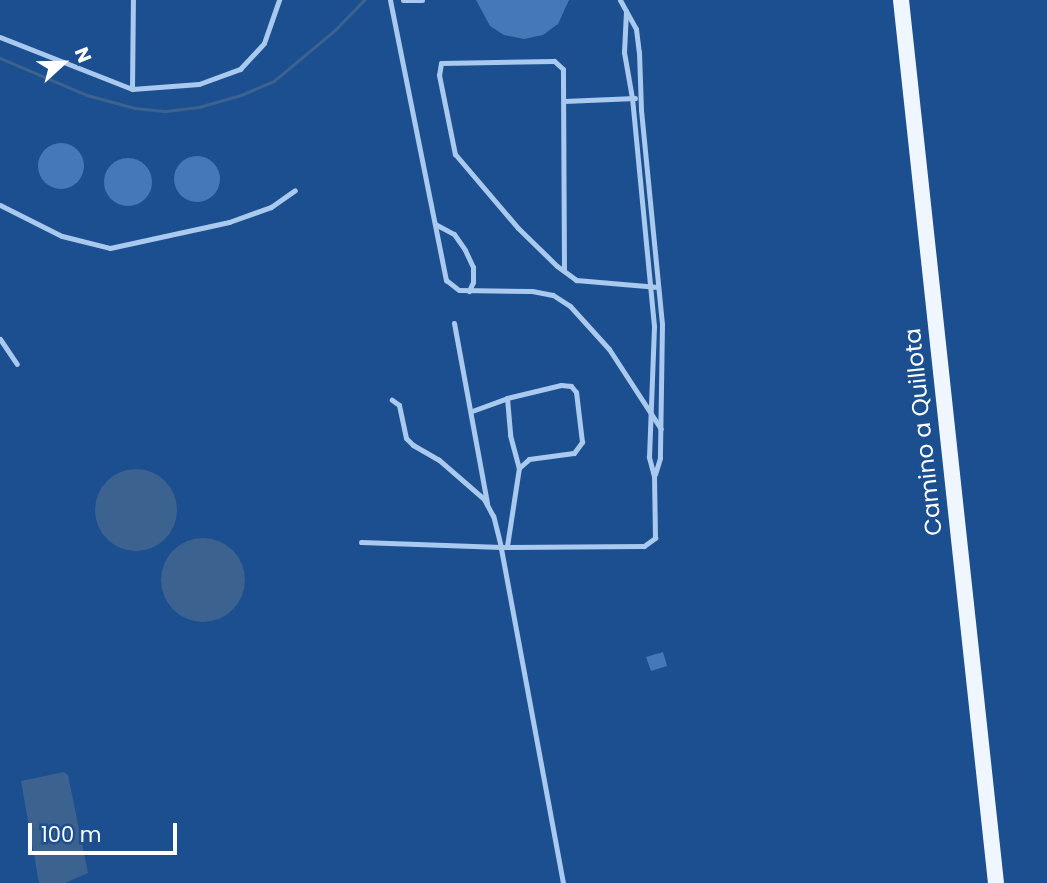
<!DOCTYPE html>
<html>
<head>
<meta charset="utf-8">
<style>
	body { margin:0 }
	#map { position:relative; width:1047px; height:883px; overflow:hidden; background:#1b4f8f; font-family:Poppins,sans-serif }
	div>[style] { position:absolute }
	.water>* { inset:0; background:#3c6290 }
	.round { border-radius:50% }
	.stream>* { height:2.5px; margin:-1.25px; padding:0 1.25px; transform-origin:1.25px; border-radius:1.25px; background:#3c6290 }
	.building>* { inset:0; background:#4478b7 }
	.service>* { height:5px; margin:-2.5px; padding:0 2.5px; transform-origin:2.5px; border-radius:2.5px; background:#a9c9ee }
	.primary>* { height:16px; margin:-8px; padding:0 8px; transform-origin:8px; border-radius:8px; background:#f0f6ff }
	span { translate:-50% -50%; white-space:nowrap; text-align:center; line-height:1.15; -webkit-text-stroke:5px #1b4f8f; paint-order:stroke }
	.street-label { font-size:23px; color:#fff }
	.north { position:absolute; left:28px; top:28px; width:70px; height:70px; -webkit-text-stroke:5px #1b4f8f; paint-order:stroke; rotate:68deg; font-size:19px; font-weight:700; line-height:28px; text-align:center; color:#fff }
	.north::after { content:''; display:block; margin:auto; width:24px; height:32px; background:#fff; clip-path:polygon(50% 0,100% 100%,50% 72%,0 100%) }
	.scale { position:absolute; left:28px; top:823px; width:149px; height:32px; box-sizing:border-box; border:4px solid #fff; border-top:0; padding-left:9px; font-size:21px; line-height:24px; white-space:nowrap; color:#fff; -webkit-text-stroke:5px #1b4f8f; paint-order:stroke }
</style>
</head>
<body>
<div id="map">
	<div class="water">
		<div class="round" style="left:95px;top:469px;width:82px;height:82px"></div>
		<div class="round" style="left:161px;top:538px;width:84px;height:84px"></div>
		<div style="clip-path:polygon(64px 772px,68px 775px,88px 873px,65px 883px,39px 883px,21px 781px)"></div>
	</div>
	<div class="stream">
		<div style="left:0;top:58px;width:95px;rotate:23deg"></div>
		<div style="left:87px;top:95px;width:50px;rotate:15.2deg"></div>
		<div style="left:135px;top:108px;width:31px;rotate:6deg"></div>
		<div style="left:166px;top:111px;width:33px;rotate:-7deg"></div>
		<div style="left:199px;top:107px;width:44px;rotate:-15.9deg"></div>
		<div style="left:241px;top:95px;width:36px;rotate:-23deg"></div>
		<div style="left:274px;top:81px;width:80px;rotate:-39.9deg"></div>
		<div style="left:335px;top:30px;width:42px;rotate:-46deg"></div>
	</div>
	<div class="building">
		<div style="clip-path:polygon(476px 0,569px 0,558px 24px,543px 35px,524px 39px,504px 35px,490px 26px)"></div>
		<div class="round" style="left:38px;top:143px;width:46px;height:46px"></div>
		<div class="round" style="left:174px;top:156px;width:46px;height:46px"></div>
		<div class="round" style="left:104px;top:158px;width:48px;height:48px"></div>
		<div style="clip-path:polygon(663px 652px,667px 666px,651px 671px,646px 657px)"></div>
	</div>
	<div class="service">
		<div style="left:390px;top:0;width:286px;rotate:78.7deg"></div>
		<div style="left:446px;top:280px;width:16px;rotate:38deg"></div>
		<div style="left:459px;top:290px;width:73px;rotate:0.8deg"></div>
		<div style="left:532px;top:291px;width:21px;rotate:11deg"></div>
		<div style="left:553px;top:295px;width:20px;rotate:33deg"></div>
		<div style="left:570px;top:306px;width:58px;rotate:47.8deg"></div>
		<div style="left:609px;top:349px;width:95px;rotate:57deg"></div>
		<div style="left:403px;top:0;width:19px"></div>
		<div style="left:620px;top:0;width:33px;rotate:61deg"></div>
		<div style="left:636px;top:29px;width:23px;rotate:83deg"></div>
		<div style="left:639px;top:52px;width:58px;rotate:88deg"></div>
		<div style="left:641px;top:110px;width:215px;rotate:84.4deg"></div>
		<div style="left:662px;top:324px;width:134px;rotate:90.9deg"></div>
		<div style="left:660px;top:458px;width:17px;rotate:107deg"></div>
		<div style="left:0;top:37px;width:142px;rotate:21.5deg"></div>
		<div style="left:132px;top:89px;width:67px;rotate:-4.3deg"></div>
		<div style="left:199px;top:84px;width:44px;rotate:-20.1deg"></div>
		<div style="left:240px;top:69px;width:35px;rotate:-47deg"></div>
		<div style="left:264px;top:43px;width:46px;rotate:-70.8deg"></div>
		<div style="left:132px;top:89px;width:89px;rotate:-89.4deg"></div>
		<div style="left:564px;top:101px;width:71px;rotate:-2.4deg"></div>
		<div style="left:0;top:205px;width:69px;rotate:26.6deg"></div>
		<div style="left:62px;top:236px;width:49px;rotate:14deg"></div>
		<div style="left:110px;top:248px;width:122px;rotate:-12.3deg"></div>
		<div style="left:229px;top:222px;width:45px;rotate:-19.7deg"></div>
		<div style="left:271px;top:207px;width:29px;rotate:-35deg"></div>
		<div style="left:435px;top:224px;width:21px;rotate:28deg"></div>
		<div style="left:454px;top:234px;width:19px;rotate:55deg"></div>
		<div style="left:465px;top:250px;width:19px;rotate:65deg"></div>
		<div style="left:473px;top:267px;width:15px;rotate:90deg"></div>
		<div style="left:473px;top:282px;width:10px;rotate:114deg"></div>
		<div style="left:564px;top:271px;width:202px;rotate:-90.3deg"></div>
		<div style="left:563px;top:69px;width:12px;rotate:-138deg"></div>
		<div style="left:554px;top:61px;width:113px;rotate:179deg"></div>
		<div style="left:441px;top:63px;width:12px;rotate:99deg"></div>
		<div style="left:439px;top:75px;width:81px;rotate:78.6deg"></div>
		<div style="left:455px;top:154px;width:97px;rotate:49.6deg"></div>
		<div style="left:518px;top:228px;width:54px;rotate:44.3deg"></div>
		<div style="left:557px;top:266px;width:24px;rotate:36deg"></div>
		<div style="left:576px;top:280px;width:82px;rotate:4.9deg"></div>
		<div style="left:454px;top:323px;width:183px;rotate:79.6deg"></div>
		<div style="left:0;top:339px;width:30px;rotate:56deg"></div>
		<div style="left:472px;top:411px;width:37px;rotate:-20deg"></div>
		<div style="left:361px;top:542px;width:140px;rotate:2deg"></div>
		<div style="left:501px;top:547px;width:32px;rotate:-104deg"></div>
		<div style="left:493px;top:516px;width:19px;rotate:-118deg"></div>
		<div style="left:484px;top:499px;width:60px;rotate:-139.1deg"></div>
		<div style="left:439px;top:460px;width:30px;rotate:-150deg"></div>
		<div style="left:413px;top:445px;width:10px;rotate:-135deg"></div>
		<div style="left:406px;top:438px;width:34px;rotate:-102deg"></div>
		<div style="left:399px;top:405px;width:9px;rotate:-144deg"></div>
		<div style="left:507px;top:546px;width:79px;rotate:-81.3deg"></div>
		<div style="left:519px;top:468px;width:13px;rotate:-42deg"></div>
		<div style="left:529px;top:459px;width:45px;rotate:-7.6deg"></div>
		<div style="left:574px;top:453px;width:14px;rotate:-54deg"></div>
		<div style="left:582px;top:442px;width:50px;rotate:-96.8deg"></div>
		<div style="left:576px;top:392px;width:8px;rotate:-130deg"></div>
		<div style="left:571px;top:386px;width:10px;rotate:-174deg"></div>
		<div style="left:561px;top:385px;width:56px;rotate:166.5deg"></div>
		<div style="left:507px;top:398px;width:37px;rotate:85deg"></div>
		<div style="left:510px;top:435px;width:34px;rotate:75deg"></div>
		<div style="left:563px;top:883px;width:342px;rotate:-100.5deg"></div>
		<div style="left:501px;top:547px;width:143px;rotate:-0.4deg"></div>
		<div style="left:644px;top:546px;width:14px;rotate:-36deg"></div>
		<div style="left:655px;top:538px;width:62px;rotate:-90.9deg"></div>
		<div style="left:654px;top:476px;width:20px;rotate:-105deg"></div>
		<div style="left:649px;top:457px;width:131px;rotate:-87.8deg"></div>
		<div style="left:654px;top:326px;width:229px;rotate:-95.5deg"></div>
		<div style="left:632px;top:98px;width:47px;rotate:-99.9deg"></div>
		<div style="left:624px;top:52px;width:41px;rotate:-87.2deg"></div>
	</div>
	<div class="primary">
		<div style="left:901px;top:0;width:888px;rotate:83.86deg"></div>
	</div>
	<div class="street-label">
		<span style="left:923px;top:432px;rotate:-96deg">Camino a Quillota</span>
	</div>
	<div class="north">N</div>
	<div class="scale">100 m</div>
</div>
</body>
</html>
